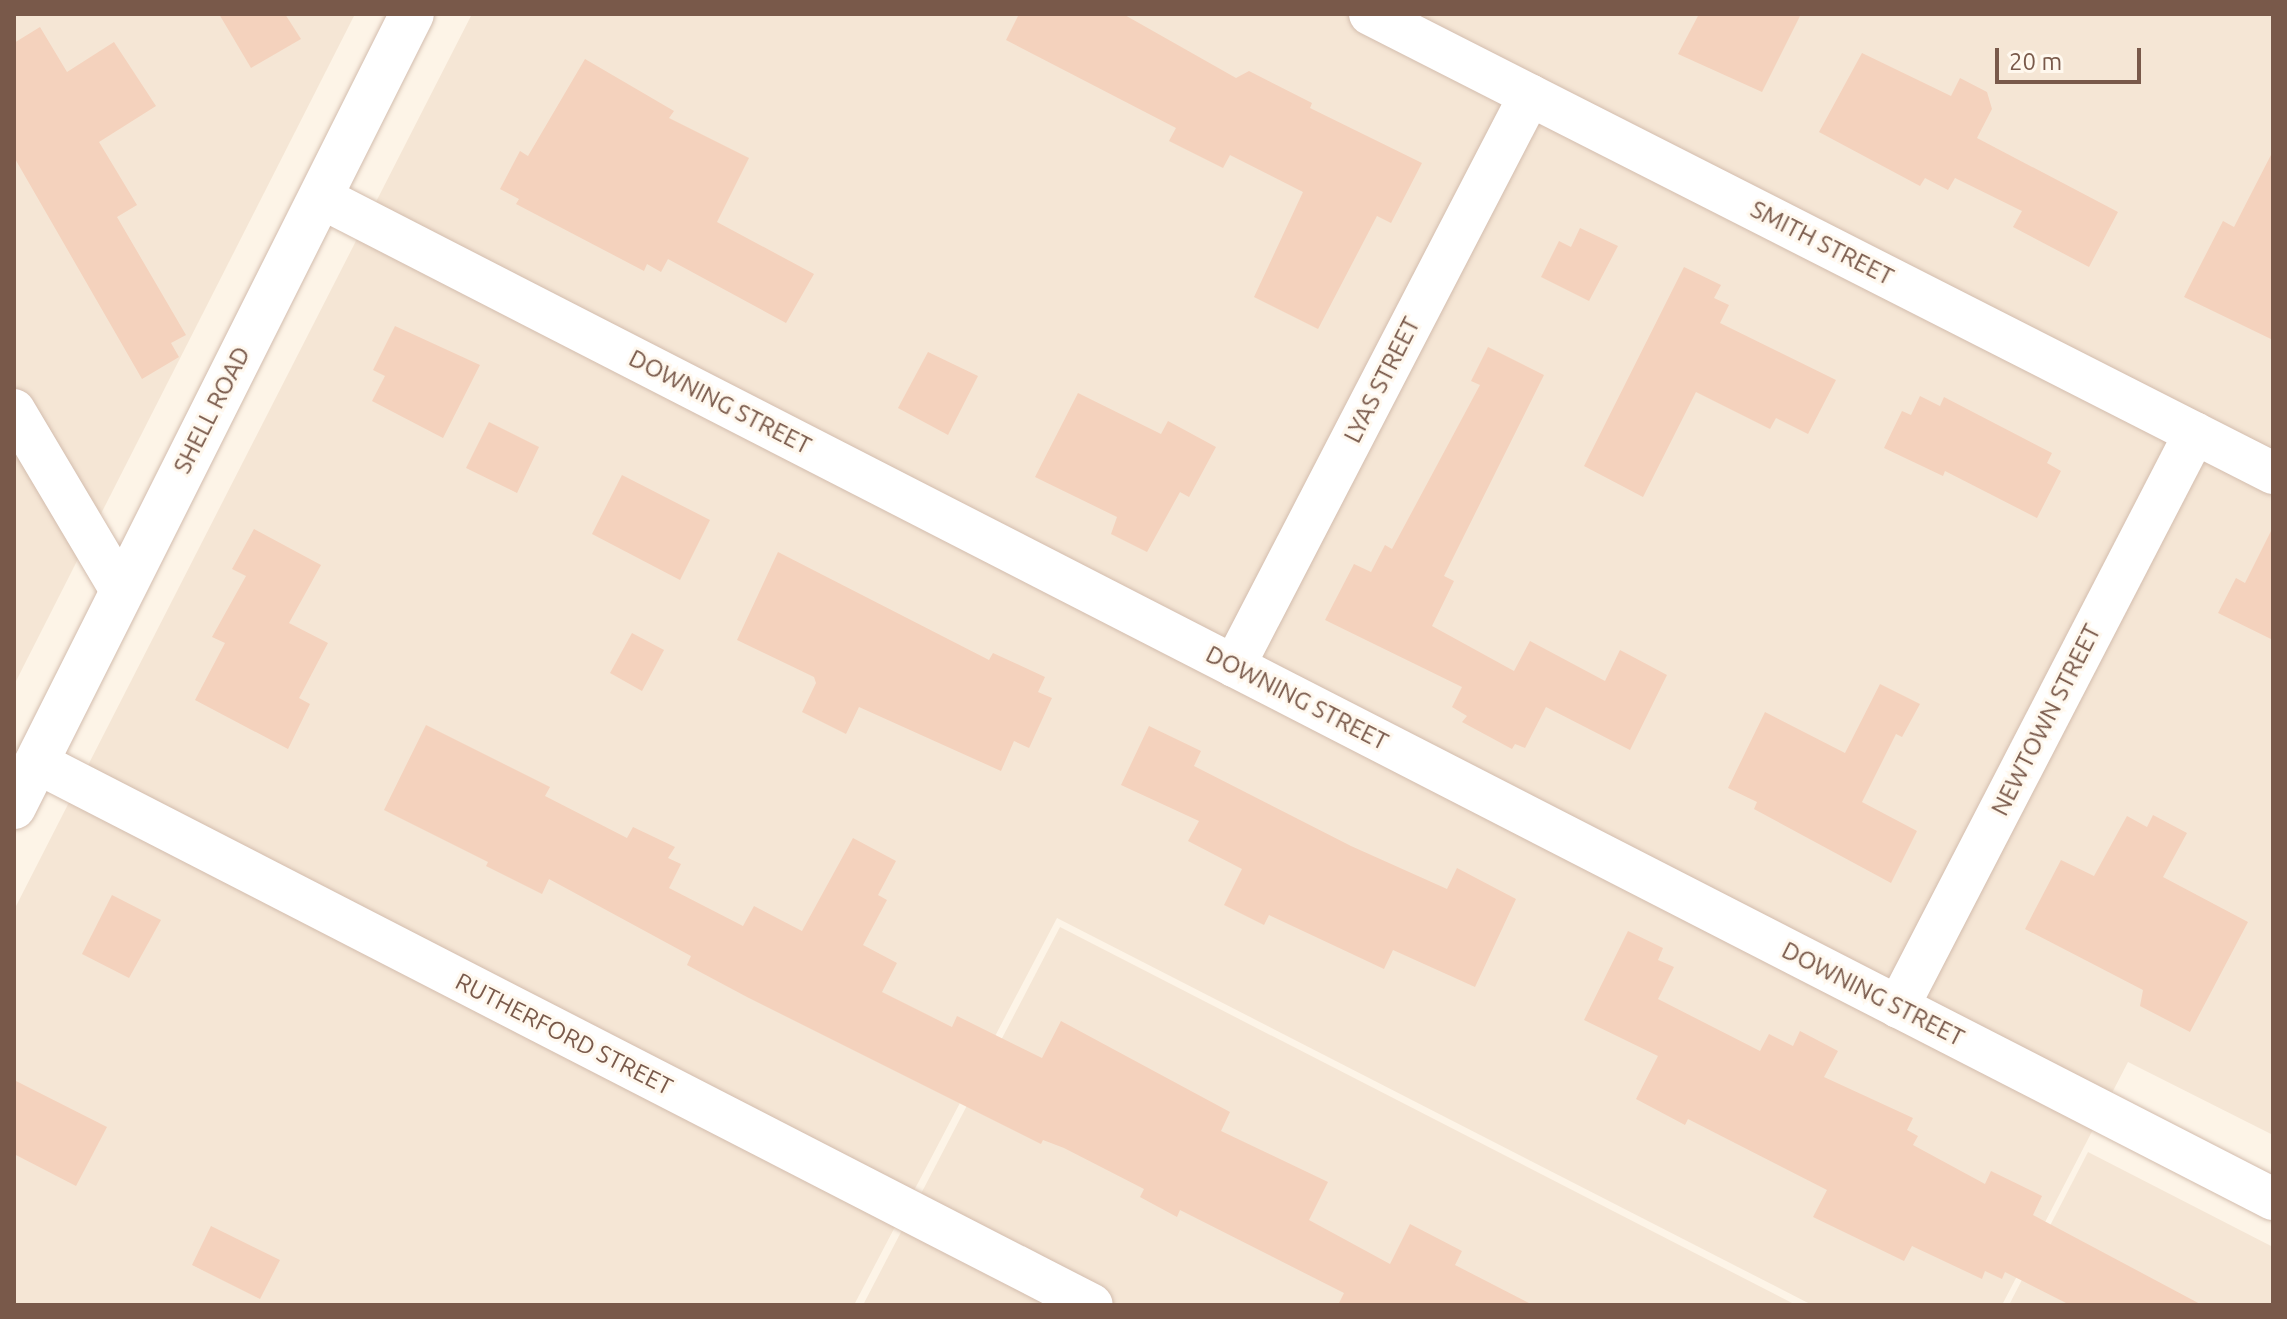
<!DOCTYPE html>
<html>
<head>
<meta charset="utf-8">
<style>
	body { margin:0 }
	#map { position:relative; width:2287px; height:1319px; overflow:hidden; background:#fdf4e7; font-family:Ubuntu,sans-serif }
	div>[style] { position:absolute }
	.residential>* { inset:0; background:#f5e6d5 }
	.building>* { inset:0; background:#f4d2bd }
	.roads { filter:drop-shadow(0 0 2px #d3bdae) drop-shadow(0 0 2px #d3bdae) }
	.minor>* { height:42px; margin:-21px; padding:0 21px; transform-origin:21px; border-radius:21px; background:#fff }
	.tertiary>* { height:44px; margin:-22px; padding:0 22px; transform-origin:22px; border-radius:22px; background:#fff }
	span { translate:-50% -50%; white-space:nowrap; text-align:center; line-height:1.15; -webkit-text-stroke:6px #fff8ee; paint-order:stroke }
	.street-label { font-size:24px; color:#79594a }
	.frame { position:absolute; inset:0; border:16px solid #79594a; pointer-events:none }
	.scale { position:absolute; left:1995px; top:48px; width:146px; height:36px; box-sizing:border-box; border:4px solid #79594a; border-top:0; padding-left:10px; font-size:24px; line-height:28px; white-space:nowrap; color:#79594a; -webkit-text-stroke:6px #fff8ee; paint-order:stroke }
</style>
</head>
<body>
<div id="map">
	<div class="residential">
		<div style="clip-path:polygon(14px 14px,355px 14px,14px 685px)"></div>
		<div style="clip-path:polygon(472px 14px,2273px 14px,2273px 1135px,2128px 1062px,2002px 1305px,1812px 1305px,1057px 918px,854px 1305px,14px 1305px,14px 910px)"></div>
		<div style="clip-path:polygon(1060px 927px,1796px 1305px,863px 1305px)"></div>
		<div style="clip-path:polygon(2088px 1152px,2273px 1247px,2273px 1305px,2009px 1305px)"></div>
	</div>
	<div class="building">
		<div style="clip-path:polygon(219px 14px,285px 14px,301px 39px,251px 68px)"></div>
		<div style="clip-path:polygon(1019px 14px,1123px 14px,1236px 78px,1249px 71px,1312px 103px,1310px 108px,1422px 163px,1391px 223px,1377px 216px,1318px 329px,1254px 297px,1303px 192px,1230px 155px,1223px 168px,1169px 141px,1176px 128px,1006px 40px)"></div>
		<div style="clip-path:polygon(1699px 14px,1801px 14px,1762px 92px,1678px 54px)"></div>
		<div style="clip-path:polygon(40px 27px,67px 72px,114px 42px,156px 106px,99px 142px,137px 205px,117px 217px,186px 335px,171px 343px,179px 357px,142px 379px,14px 157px,14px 43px)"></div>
		<div style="clip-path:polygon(1862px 53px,1951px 96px,1960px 78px,1987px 92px,1992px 109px,1977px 138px,2118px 212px,2089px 267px,2013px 227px,2022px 211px,1955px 178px,1948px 190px,1925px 178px,1920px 186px,1819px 132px)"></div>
		<div style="clip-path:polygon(585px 59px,674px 111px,669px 118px,749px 158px,717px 222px,814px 274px,786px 323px,668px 259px,661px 272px,647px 264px,644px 271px,516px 204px,519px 199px,500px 189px,520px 151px,528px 156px)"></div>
		<div style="clip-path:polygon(2273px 151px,2273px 340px,2184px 297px,2223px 221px,2234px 227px)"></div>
		<div style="clip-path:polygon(1580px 228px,1618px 246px,1589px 301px,1541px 277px,1559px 241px,1571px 247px)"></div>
		<div style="clip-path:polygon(1684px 267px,1721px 285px,1714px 298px,1729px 305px,1720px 323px,1836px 380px,1808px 434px,1776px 418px,1770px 429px,1696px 392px,1643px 497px,1584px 466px)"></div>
		<div style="clip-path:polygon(395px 326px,480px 365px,443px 438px,372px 401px,385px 376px,373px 370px)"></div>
		<div style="clip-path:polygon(1488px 347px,1544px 375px,1444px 576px,1454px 581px,1432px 626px,1514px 671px,1530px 641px,1605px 681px,1620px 650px,1667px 675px,1630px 750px,1546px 707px,1525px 748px,1515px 744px,1512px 749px,1462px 722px,1467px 716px,1452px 707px,1462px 687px,1325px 620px,1354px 564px,1371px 572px,1385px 545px,1392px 549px,1480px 385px,1471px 381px)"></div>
		<div style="clip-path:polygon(928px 352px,978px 376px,948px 435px,898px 408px)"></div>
		<div style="clip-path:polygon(1078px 393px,1161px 434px,1168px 421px,1216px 447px,1189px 497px,1180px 492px,1147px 552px,1111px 534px,1117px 517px,1035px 477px)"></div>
		<div style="clip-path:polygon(1920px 396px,1940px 406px,1944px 397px,2052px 453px,2047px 463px,2061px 471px,2037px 518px,1945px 471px,1943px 476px,1884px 448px,1902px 411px,1911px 415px)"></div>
		<div style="clip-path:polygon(489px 422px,539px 447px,517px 493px,466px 468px)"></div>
		<div style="clip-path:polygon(622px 475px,710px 520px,680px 580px,592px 534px)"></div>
		<div style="clip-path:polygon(2273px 527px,2273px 640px,2218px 613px,2236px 578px,2245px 583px)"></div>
		<div style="clip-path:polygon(254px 529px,321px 565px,289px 623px,328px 643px,299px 698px,310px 704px,288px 749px,195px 700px,225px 643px,212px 637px,246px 576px,232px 569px)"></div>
		<div style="clip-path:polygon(778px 552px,989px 660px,993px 653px,1045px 677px,1038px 692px,1052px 698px,1029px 748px,1014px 741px,1001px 771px,859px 707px,846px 734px,802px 712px,816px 683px,814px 677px,737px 640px)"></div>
		<div style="clip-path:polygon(632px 633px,664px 650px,642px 691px,610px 673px)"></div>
		<div style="clip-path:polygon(1880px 684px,1920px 704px,1902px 737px,1896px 734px,1862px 802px,1917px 831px,1891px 883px,1754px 809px,1757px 802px,1728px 788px,1765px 712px,1845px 753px)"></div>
		<div style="clip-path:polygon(426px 725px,550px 787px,545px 796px,627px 838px,633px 827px,675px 847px,668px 858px,681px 864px,669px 888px,743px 926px,754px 906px,802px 931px,853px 838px,896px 861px,878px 895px,887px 900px,863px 945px,897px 963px,882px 992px,952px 1027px,957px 1016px,1042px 1058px,1061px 1021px,1230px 1112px,1221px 1131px,1328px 1182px,1309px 1220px,1390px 1264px,1410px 1224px,1462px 1251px,1455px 1265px,1533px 1305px,1338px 1305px,1344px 1293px,1180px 1210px,1177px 1217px,1140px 1197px,1144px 1189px,1064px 1148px,1043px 1140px,1041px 1144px,747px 997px,687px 965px,691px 956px,549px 879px,542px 894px,486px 866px,488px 862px,384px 810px)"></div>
		<div style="clip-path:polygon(1149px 726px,1201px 751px,1194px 766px,1351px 846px,1447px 889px,1457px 868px,1516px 899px,1475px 987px,1393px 950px,1384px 969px,1269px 915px,1264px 925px,1224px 905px,1242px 869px,1188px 841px,1199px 821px,1121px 785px)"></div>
		<div style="clip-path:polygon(2153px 815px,2187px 833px,2163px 877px,2248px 922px,2190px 1032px,2140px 1006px,2143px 990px,2025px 929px,2061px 860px,2094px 876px,2127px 816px,2147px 827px)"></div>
		<div style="clip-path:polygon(112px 895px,161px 920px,129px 978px,82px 954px)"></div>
		<div style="clip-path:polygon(1628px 931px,1663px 948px,1658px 960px,1674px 967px,1658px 999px,1760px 1051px,1769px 1034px,1793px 1046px,1800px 1031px,1838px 1051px,1824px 1077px,1913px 1118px,1907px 1130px,1918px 1136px,1913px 1145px,1985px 1184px,1991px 1171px,2042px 1196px,2033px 1215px,2202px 1305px,2070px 1305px,2005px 1272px,2002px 1279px,1985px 1271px,1982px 1279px,1912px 1246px,1904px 1261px,1813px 1217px,1827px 1190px,1688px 1119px,1685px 1125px,1636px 1099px,1658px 1056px,1584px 1020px)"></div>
		<div style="clip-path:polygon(14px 1080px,107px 1127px,76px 1186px,14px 1154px)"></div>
		<div style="clip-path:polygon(211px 1226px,280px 1260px,260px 1299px,192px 1265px)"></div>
	</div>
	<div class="roads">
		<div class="minor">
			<div style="left:1370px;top:14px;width:1013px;rotate:26.94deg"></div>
			<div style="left:320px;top:197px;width:2195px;rotate:27.16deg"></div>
			<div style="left:14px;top:410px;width:209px;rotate:59.3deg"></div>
			<div style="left:1234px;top:666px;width:643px;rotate:-62.6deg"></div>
			<div style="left:36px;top:762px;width:1187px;rotate:27.21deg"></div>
			<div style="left:1898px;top:1007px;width:646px;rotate:-62.64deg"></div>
		</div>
		<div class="tertiary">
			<div style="left:14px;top:807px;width:887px;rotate:-63.35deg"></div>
		</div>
	</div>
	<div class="street-label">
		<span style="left:1822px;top:243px;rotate:27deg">SMITH STREET</span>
		<span style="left:1382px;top:380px;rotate:-63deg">LYAS STREET</span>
		<span style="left:720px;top:402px;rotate:27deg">DOWNING STREET</span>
		<span style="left:212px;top:410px;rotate:-63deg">SHELL ROAD</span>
		<span style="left:1297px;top:698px;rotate:27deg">DOWNING STREET</span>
		<span style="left:2046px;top:720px;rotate:-63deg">NEWTOWN STREET</span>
		<span style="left:1873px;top:994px;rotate:27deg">DOWNING STREET</span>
		<span style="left:564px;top:1034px;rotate:27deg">RUTHERFORD STREET</span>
	</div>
	<div class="frame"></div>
	<div class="scale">20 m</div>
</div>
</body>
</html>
